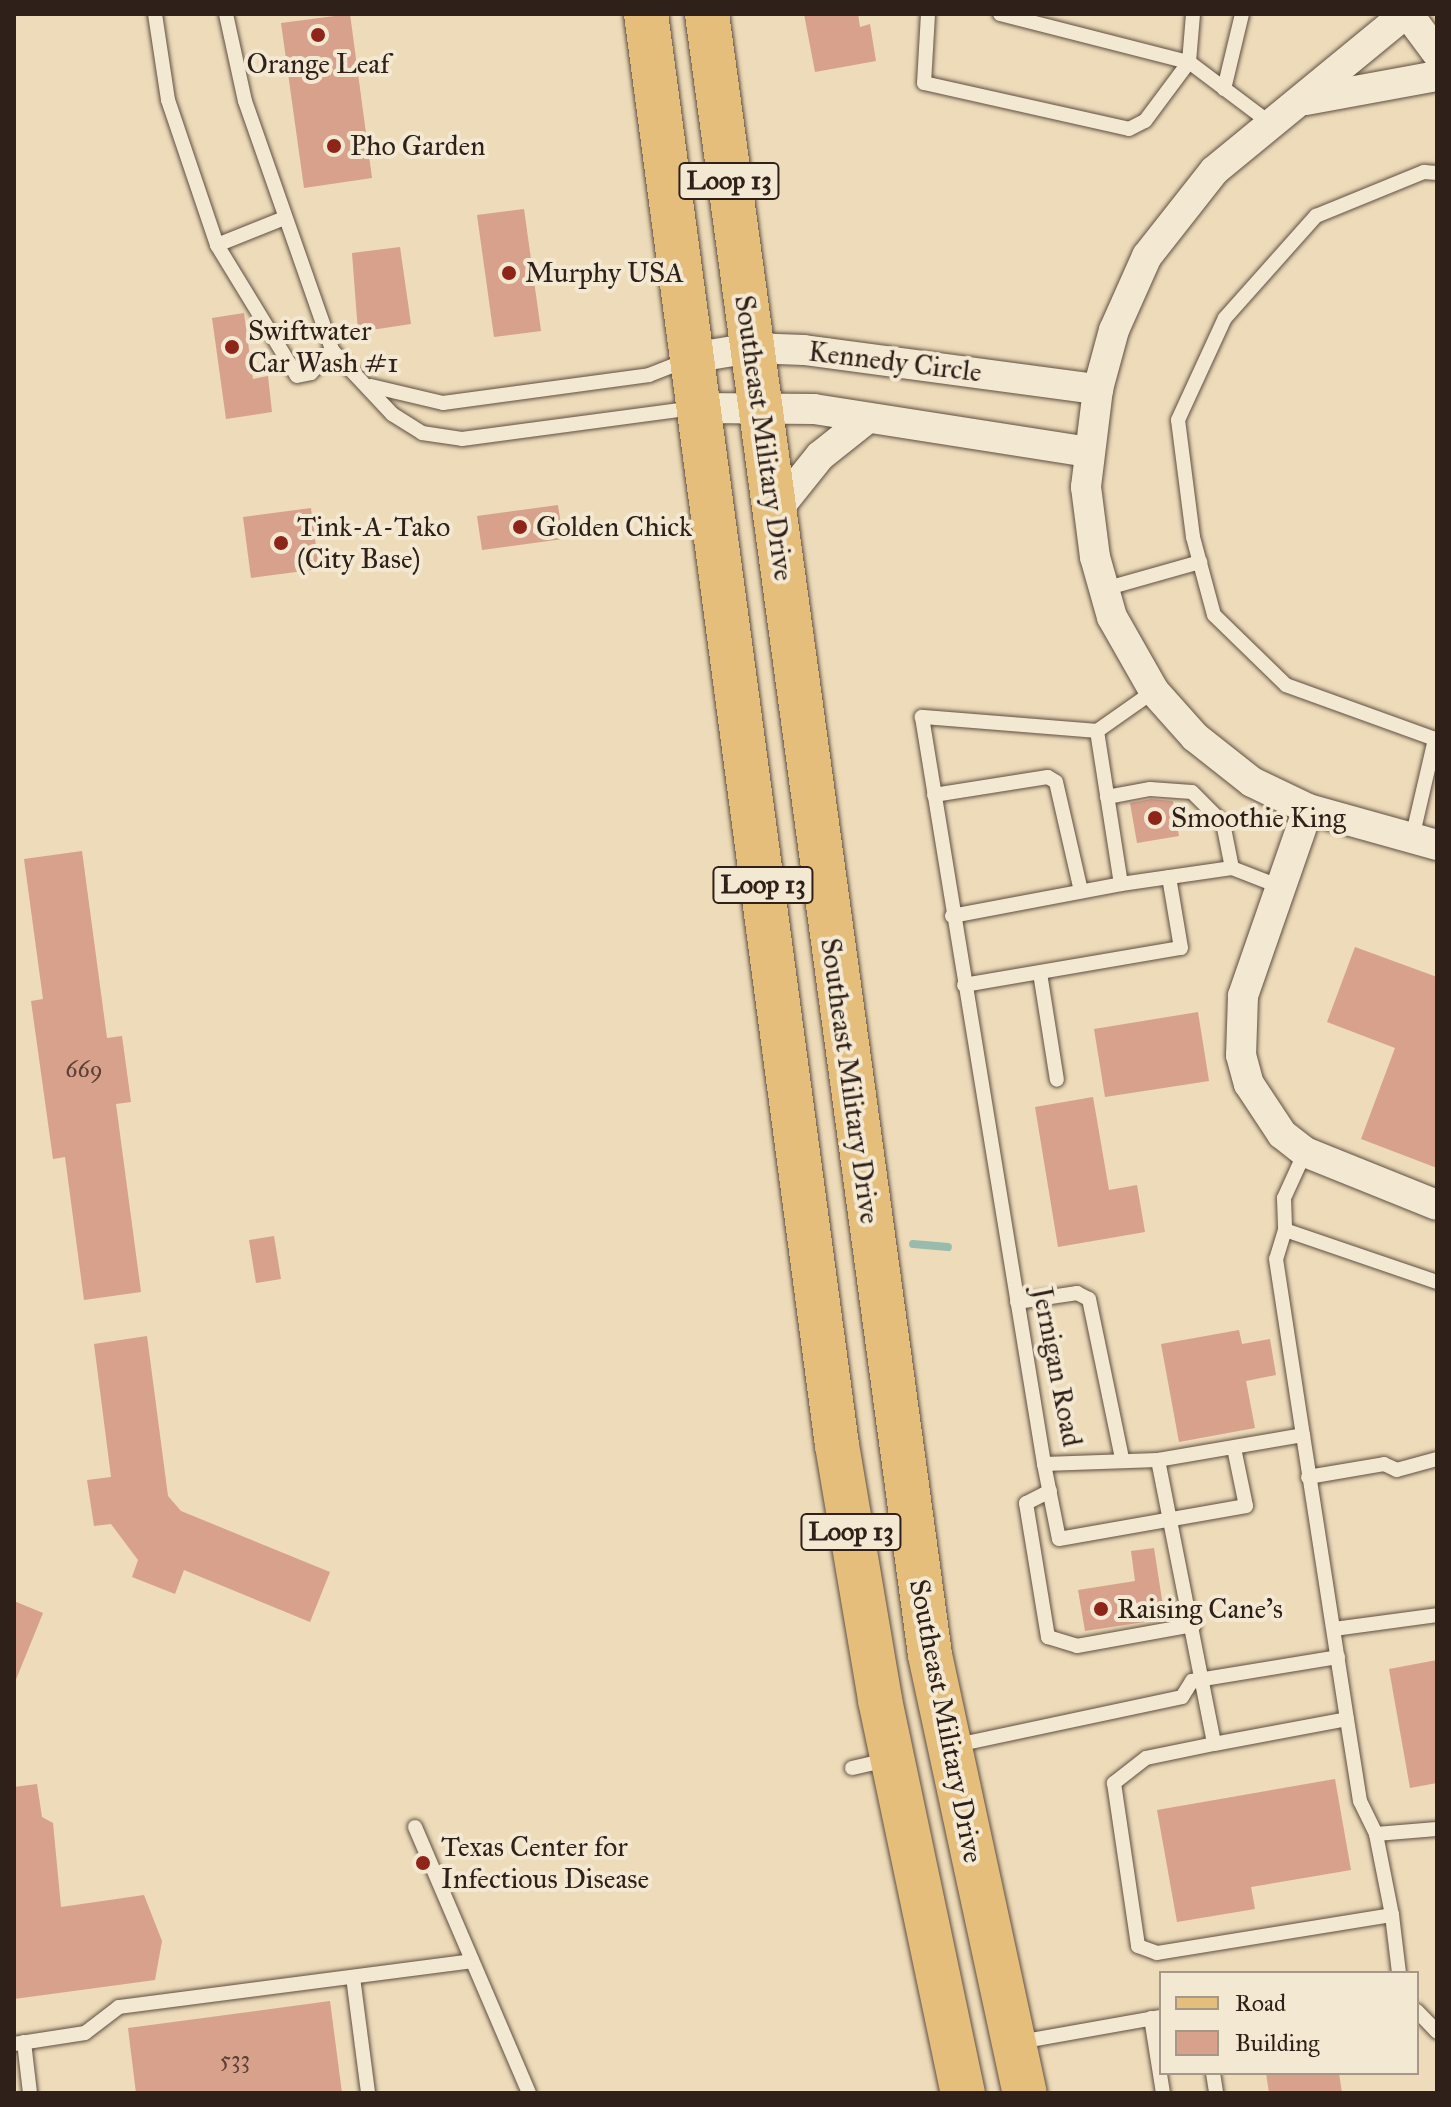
<!DOCTYPE html>
<html>
<head>
<meta charset="utf-8">
<style>
	body { margin:0 }
	#map { position:relative; width:1451px; height:2107px; overflow:hidden; background:#eddbb9; font-family:"IM FELL Great Primer",serif }
	div>[style] { position:absolute }
	.stream>* { height:8px; margin:-4px; padding:0 4px; transform-origin:4px; border-radius:4px; background:#99bbae }
	.building>* { inset:0; background:#d7a18b }
	.roads { filter:drop-shadow(0 0 2px #5f4f42) drop-shadow(0 0 2px #5f4f42) }
	.lane>* { height:14px; margin:-7px; padding:0 7px; transform-origin:7px; border-radius:7px; background:#f3e8d2 }
	.street>* { height:30px; margin:-15px; padding:0 15px; transform-origin:15px; border-radius:15px; background:#f3e8d2 }
	.primary>* { height:44px; margin:-22px; padding:0 22px; transform-origin:22px; border-radius:22px; background:#e6be7c }
	.dots>* { width:22px; height:22px; translate:-50% -50%; box-sizing:border-box; border:4px solid #f3e8d2; border-radius:50% }
	span { translate:-50% -50%; white-space:nowrap; text-align:center; line-height:1.15; -webkit-text-stroke:8px #f3e8d2; paint-order:stroke }
	.number-label { font-size:24px; color:#5a4036 }
	.number-label span { -webkit-text-stroke-width:0 }
	.shield-label span { padding:2px 6px; background:#f3e8d2; border:2px solid; border-radius:6px; -webkit-text-stroke-width:0 }
	.shield-label { font-size:26px; color:#30201a; font-weight:700 }
	.poi-label { font-size:28px; color:#30201a }
	.left { translate:0 -50%; text-align:left }
	.street-label { font-size:28px; color:#30201a }
	.frame { position:absolute; inset:0; border:16px solid #30201a; pointer-events:none }
	.legend { position:absolute; left:1159px; top:1971px; width:260px; height:104px; box-sizing:border-box; background:#f3e8d2; border:2px solid #a59888; margin:0; padding:10px 14px; list-style:none; font-size:24px; color:#30201a }
	.legend li { display:flex; align-items:center; gap:16px; height:40px }
	.legend b { width:40px; border:2px solid #a59888 }
</style>
</head>
<body>
<div id="map">
	<div class="stream">
		<div style="left:913px;top:1244px;width:35px;rotate:5deg"></div>
	</div>
	<div class="building">
		<div style="clip-path:polygon(350px 14px,372px 178px,304px 188px,281px 23px)"></div>
		<div style="clip-path:polygon(804px 14px,858px 14px,860px 27px,870px 24px,876px 61px,815px 72px)"></div>
		<div style="clip-path:polygon(524px 209px,541px 331px,494px 337px,477px 215px)"></div>
		<div style="clip-path:polygon(400px 247px,411px 324px,358px 332px,352px 253px)"></div>
		<div style="clip-path:polygon(244px 313px,253px 379px,268px 376px,272px 412px,226px 419px,212px 318px)"></div>
		<div style="clip-path:polygon(558px 505px,563px 539px,482px 550px,477px 516px)"></div>
		<div style="clip-path:polygon(311px 508px,319px 569px,251px 578px,243px 517px)"></div>
		<div style="clip-path:polygon(1151px 799px,1173px 801px,1179px 836px,1137px 843px,1130px 803px)"></div>
		<div style="clip-path:polygon(82px 851px,107px 1038px,122px 1036px,131px 1102px,116px 1104px,141px 1292px,84px 1300px,65px 1157px,53px 1159px,31px 1001px,43px 999px,24px 859px)"></div>
		<div style="clip-path:polygon(1355px 947px,1437px 977px,1437px 1168px,1361px 1139px,1395px 1048px,1327px 1022px)"></div>
		<div style="clip-path:polygon(1198px 1012px,1209px 1081px,1105px 1097px,1094px 1029px)"></div>
		<div style="clip-path:polygon(1093px 1097px,1109px 1190px,1137px 1185px,1145px 1232px,1058px 1247px,1035px 1107px)"></div>
		<div style="clip-path:polygon(274px 1236px,281px 1279px,256px 1283px,249px 1240px)"></div>
		<div style="clip-path:polygon(1239px 1330px,1242px 1344px,1270px 1339px,1276px 1375px,1246px 1381px,1255px 1428px,1179px 1442px,1161px 1344px)"></div>
		<div style="clip-path:polygon(147px 1336px,168px 1496px,181px 1511px,330px 1572px,310px 1622px,184px 1570px,175px 1594px,132px 1577px,138px 1560px,111px 1524px,94px 1526px,87px 1480px,111px 1477px,94px 1344px)"></div>
		<div style="clip-path:polygon(1154px 1548px,1165px 1619px,1085px 1631px,1078px 1590px,1135px 1581px,1131px 1551px)"></div>
		<div style="clip-path:polygon(14px 1601px,43px 1613px,15px 1682px,14px 1682px)"></div>
		<div style="clip-path:polygon(1437px 1660px,1437px 1783px,1410px 1788px,1389px 1669px)"></div>
		<div style="clip-path:polygon(1335px 1779px,1351px 1870px,1251px 1887px,1255px 1909px,1177px 1922px,1157px 1810px)"></div>
		<div style="clip-path:polygon(37px 1784px,42px 1817px,53px 1823px,61px 1907px,144px 1895px,162px 1941px,155px 1980px,14px 1999px,14px 1787px)"></div>
		<div style="clip-path:polygon(330px 2001px,342px 2093px,136px 2093px,128px 2028px)"></div>
		<div style="clip-path:polygon(1266px 2073px,1339px 2073px,1342px 2093px,1269px 2093px)"></div>
	</div>
	<div class="roads">
		<div class="lane">
			<div style="left:155px;top:14px;width:87px;rotate:81.4deg"></div>
			<div style="left:168px;top:100px;width:153px;rotate:71.3deg"></div>
			<div style="left:217px;top:245px;width:72px;rotate:-21.9deg"></div>
			<div style="left:226px;top:14px;width:89px;rotate:77.7deg"></div>
			<div style="left:245px;top:101px;width:264px;rotate:70.7deg"></div>
			<div style="left:332px;top:350px;width:88px;rotate:46.8deg"></div>
			<div style="left:392px;top:414px;width:36px;rotate:32deg"></div>
			<div style="left:422px;top:433px;width:40px;rotate:8.5deg"></div>
			<div style="left:462px;top:439px;width:235px;rotate:-7.6deg"></div>
			<div style="left:928px;top:14px;width:69px;rotate:93.3deg"></div>
			<div style="left:924px;top:83px;width:210px;rotate:12.6deg"></div>
			<div style="left:1129px;top:129px;width:18px;rotate:-27deg"></div>
			<div style="left:1145px;top:121px;width:74px;rotate:-53.3deg"></div>
			<div style="left:1189px;top:62px;width:48px;rotate:-85.2deg"></div>
			<div style="left:1000px;top:14px;width:195px;rotate:14.3deg"></div>
			<div style="left:1189px;top:62px;width:101px;rotate:37deg"></div>
			<div style="left:1224px;top:89px;width:77px;rotate:-76.5deg"></div>
			<div style="left:217px;top:245px;width:153px;rotate:58.6deg"></div>
			<div style="left:297px;top:376px;width:14px;rotate:-12deg"></div>
			<div style="left:311px;top:373px;width:31px;rotate:-48deg"></div>
			<div style="left:371px;top:386px;width:74px;rotate:13.3deg"></div>
			<div style="left:443px;top:403px;width:208px;rotate:-7.7deg"></div>
			<div style="left:649px;top:375px;width:41px;rotate:-21.5deg"></div>
			<div style="left:1104px;top:589px;width:100px;rotate:-15.7deg"></div>
			<div style="left:1154px;top:691px;width:70px;rotate:144.9deg"></div>
			<div style="left:1097px;top:731px;width:155px;rotate:81.1deg"></div>
			<div style="left:1121px;top:884px;width:112px;rotate:-8.2deg"></div>
			<div style="left:1232px;top:868px;width:53px;rotate:21.2deg"></div>
			<div style="left:1097px;top:731px;width:176px;rotate:-175.4deg"></div>
			<div style="left:922px;top:717px;width:757px;rotate:80.72deg"></div>
			<div style="left:1044px;top:1464px;width:114px;rotate:-2deg"></div>
			<div style="left:1158px;top:1460px;width:289px;rotate:78.8deg"></div>
			<div style="left:1214px;top:1744px;width:135px;rotate:-10.6deg"></div>
			<div style="left:1347px;top:1719px;width:83px;rotate:81deg"></div>
			<div style="left:1360px;top:1801px;width:37px;rotate:64deg"></div>
			<div style="left:1376px;top:1834px;width:61px;rotate:-4.7deg"></div>
			<div style="left:934px;top:795px;width:115px;rotate:-9deg"></div>
			<div style="left:1048px;top:777px;width:9px;rotate:32deg"></div>
			<div style="left:1056px;top:782px;width:112px;rotate:77.1deg"></div>
			<div style="left:1107px;top:797px;width:44px;rotate:-10.5deg"></div>
			<div style="left:1150px;top:789px;width:42px;rotate:4.1deg"></div>
			<div style="left:1192px;top:792px;width:44px;rotate:45deg"></div>
			<div style="left:1223px;top:823px;width:46px;rotate:78.7deg"></div>
			<div style="left:1412px;top:838px;width:102px;rotate:-76.9deg"></div>
			<div style="left:1435px;top:739px;width:158px;rotate:-160.1deg"></div>
			<div style="left:1286px;top:685px;width:100px;rotate:-135.8deg"></div>
			<div style="left:1214px;top:615px;width:81px;rotate:-105.1deg"></div>
			<div style="left:1193px;top:537px;width:118px;rotate:-97.3deg"></div>
			<div style="left:1178px;top:420px;width:112px;rotate:-65.3deg"></div>
			<div style="left:1225px;top:318px;width:137px;rotate:-48.3deg"></div>
			<div style="left:1316px;top:216px;width:117px;rotate:-22.2deg"></div>
			<div style="left:1424px;top:172px;width:13px;rotate:4deg"></div>
			<div style="left:952px;top:916px;width:172px;rotate:-10.7deg"></div>
			<div style="left:1040px;top:973px;width:108px;rotate:81deg"></div>
			<div style="left:964px;top:985px;width:220px;rotate:-9.7deg"></div>
			<div style="left:1181px;top:948px;width:72px;rotate:-99.6deg"></div>
			<div style="left:1305px;top:1152px;width:51px;rotate:114.5deg"></div>
			<div style="left:1284px;top:1198px;width:32px;rotate:88deg"></div>
			<div style="left:1285px;top:1230px;width:161px;rotate:18.9deg"></div>
			<div style="left:1285px;top:1230px;width:30px;rotate:107deg"></div>
			<div style="left:1276px;top:1259px;width:178px;rotate:81.3deg"></div>
			<div style="left:1017px;top:1302px;width:61px;rotate:-8.5deg"></div>
			<div style="left:1077px;top:1293px;width:13px;rotate:27deg"></div>
			<div style="left:1089px;top:1299px;width:162px;rotate:78.3deg"></div>
			<div style="left:1158px;top:1460px;width:147px;rotate:-9.8deg"></div>
			<div style="left:1303px;top:1435px;width:287px;rotate:81.2deg"></div>
			<div style="left:1044px;top:1464px;width:76px;rotate:78.7deg"></div>
			<div style="left:1059px;top:1539px;width:190px;rotate:-10deg"></div>
			<div style="left:1246px;top:1506px;width:59px;rotate:-101.7deg"></div>
			<div style="left:1308px;top:1477px;width:77px;rotate:-9.7deg"></div>
			<div style="left:1384px;top:1464px;width:14px;rotate:25deg"></div>
			<div style="left:1397px;top:1470px;width:41px;rotate:-15.4deg"></div>
			<div style="left:1050px;top:1491px;width:27px;rotate:153deg"></div>
			<div style="left:1026px;top:1503px;width:136px;rotate:80.7deg"></div>
			<div style="left:1048px;top:1637px;width:30px;rotate:17deg"></div>
			<div style="left:1077px;top:1646px;width:119px;rotate:-10.2deg"></div>
			<div style="left:1334px;top:1629px;width:104px;rotate:-7.7deg"></div>
			<div style="left:1214px;top:1744px;width:69px;rotate:168.4deg"></div>
			<div style="left:1146px;top:1758px;width:41px;rotate:142deg"></div>
			<div style="left:1114px;top:1783px;width:165px;rotate:81.6deg"></div>
			<div style="left:1138px;top:1946px;width:20px;rotate:20deg"></div>
			<div style="left:1157px;top:1953px;width:238px;rotate:-9.2deg"></div>
			<div style="left:1392px;top:1915px;width:83px;rotate:-101.2deg"></div>
			<div style="left:952px;top:1746px;width:235px;rotate:-12deg"></div>
			<div style="left:1182px;top:1697px;width:19px;rotate:-58deg"></div>
			<div style="left:1192px;top:1681px;width:148px;rotate:-9.3deg"></div>
			<div style="left:852px;top:1768px;width:36px;rotate:-13deg"></div>
			<div style="left:415px;top:1827px;width:289px;rotate:66.8deg"></div>
			<div style="left:1392px;top:1915px;width:58px;rotate:83.1deg"></div>
			<div style="left:353px;top:1977px;width:117px;rotate:82.6deg"></div>
			<div style="left:1417px;top:2011px;width:29px;rotate:46deg"></div>
			<div style="left:1151px;top:2018px;width:76px;rotate:80.9deg"></div>
			<div style="left:24px;top:2042px;width:51px;rotate:83.3deg"></div>
			<div style="left:1020px;top:2042px;width:143px;rotate:-10.1deg"></div>
			<div style="left:14px;top:2044px;width:72px;rotate:-8.8deg"></div>
			<div style="left:85px;top:2033px;width:43px;rotate:-37.4deg"></div>
			<div style="left:119px;top:2007px;width:356px;rotate:-7.4deg"></div>
			<div style="left:1213px;top:2073px;width:20px;rotate:81deg"></div>
		</div>
		<div class="street">
			<div style="left:1405px;top:14px;width:247px;rotate:140.6deg"></div>
			<div style="left:1214px;top:171px;width:108px;rotate:128.2deg"></div>
			<div style="left:1147px;top:256px;width:81px;rotate:114deg"></div>
			<div style="left:1114px;top:330px;width:61px;rotate:105.2deg"></div>
			<div style="left:1098px;top:389px;width:99px;rotate:97deg"></div>
			<div style="left:1086px;top:487px;width:71px;rotate:82.7deg"></div>
			<div style="left:1095px;top:557px;width:62px;rotate:74.2deg"></div>
			<div style="left:1112px;top:617px;width:85px;rotate:60.4deg"></div>
			<div style="left:1154px;top:691px;width:62px;rotate:48.3deg"></div>
			<div style="left:1195px;top:737px;width:73px;rotate:38.3deg"></div>
			<div style="left:1252px;top:782px;width:62px;rotate:25.7deg"></div>
			<div style="left:1308px;top:809px;width:134px;rotate:15.6deg"></div>
			<div style="left:1408px;top:14px;width:49px;rotate:53.4deg"></div>
			<div style="left:1306px;top:100px;width:133px;rotate:-10.4deg"></div>
			<div style="left:691px;top:358px;width:61px;rotate:-9.5deg"></div>
			<div style="left:751px;top:348px;width:53px;rotate:2.2deg"></div>
			<div style="left:804px;top:350px;width:297px;rotate:7.6deg"></div>
			<div style="left:700px;top:408px;width:114px;rotate:0.5deg"></div>
			<div style="left:814px;top:409px;width:277px;rotate:8.9deg"></div>
			<div style="left:775px;top:512px;width:72px;rotate:-51.2deg"></div>
			<div style="left:820px;top:456px;width:61px;rotate:-38.4deg"></div>
			<div style="left:1308px;top:809px;width:198px;rotate:109.2deg"></div>
			<div style="left:1243px;top:996px;width:59px;rotate:91.9deg"></div>
			<div style="left:1241px;top:1055px;width:30px;rotate:75deg"></div>
			<div style="left:1249px;top:1084px;width:60px;rotate:56.6deg"></div>
			<div style="left:1282px;top:1134px;width:29px;rotate:38deg"></div>
			<div style="left:1305px;top:1152px;width:142px;rotate:21.9deg"></div>
		</div>
		<div class="primary">
			<div style="left:646px;top:14px;width:1444px;rotate:82.4deg"></div>
			<div style="left:837px;top:1445px;width:259px;rotate:80.4deg"></div>
			<div style="left:880px;top:1700px;width:402px;rotate:78.1deg"></div>
			<div style="left:707px;top:14px;width:1656px;rotate:82.26deg"></div>
			<div style="left:930px;top:1655px;width:448px;rotate:77.8deg"></div>
		</div>
	</div>
	<div class="dots">
		<div style="left:318px;top:35px;background:#8f2418"></div>
		<div style="left:334px;top:146px;background:#8f2418"></div>
		<div style="left:509px;top:273px;background:#8f2418"></div>
		<div style="left:232px;top:347px;background:#8f2418"></div>
		<div style="left:520px;top:527px;background:#8f2418"></div>
		<div style="left:281px;top:543px;background:#8f2418"></div>
		<div style="left:1155px;top:818px;background:#8f2418"></div>
		<div style="left:1101px;top:1609px;background:#8f2418"></div>
		<div style="left:423px;top:1863px;background:#8f2418"></div>
	</div>
	<div class="number-label">
		<span style="left:84px;top:1070px">669</span>
		<span style="left:235px;top:2060px">533</span>
	</div>
	<div class="shield-label">
		<span style="left:729px;top:181px">Loop 13</span>
		<span style="left:763px;top:885px">Loop 13</span>
		<span style="left:851px;top:1532px">Loop 13</span>
	</div>
	<div class="poi-label">
		<span style="left:318px;top:64px">Orange Leaf</span>
		<span class="left" style="left:350px;top:146px">Pho Garden</span>
		<span class="left" style="left:525px;top:273px">Murphy USA</span>
		<span class="left" style="left:248px;top:347px">Swiftwater<br>Car Wash #1</span>
		<span class="left" style="left:297px;top:543px">Tink-A-Tako<br>(City Base)</span>
		<span class="left" style="left:536px;top:527px">Golden Chick</span>
		<span class="left" style="left:1171px;top:818px">Smoothie King</span>
		<span class="left" style="left:1117px;top:1609px">Raising Cane's</span>
		<span class="left" style="left:441px;top:1863px">Texas Center for<br>Infectious Disease</span>
	</div>
	<div class="street-label">
		<span style="left:895px;top:362px;rotate:7deg">Kennedy Circle</span>
		<span style="left:764px;top:438px;rotate:82deg">Southeast Military Drive</span>
		<span style="left:850px;top:1081px;rotate:82deg">Southeast Military Drive</span>
		<span style="left:1057px;top:1367px;rotate:79deg">Jernigan Road</span>
		<span style="left:946px;top:1721px;rotate:79deg">Southeast Military Drive</span>
	</div>
	<div class="frame"></div>
	<ul class="legend">
	<li><b style="height:10px;background:#e6be7c"></b>Road</li>
	<li><b style="height:22px;background:#d7a18b"></b>Building</li>
	</ul>
</div>
</body>
</html>
